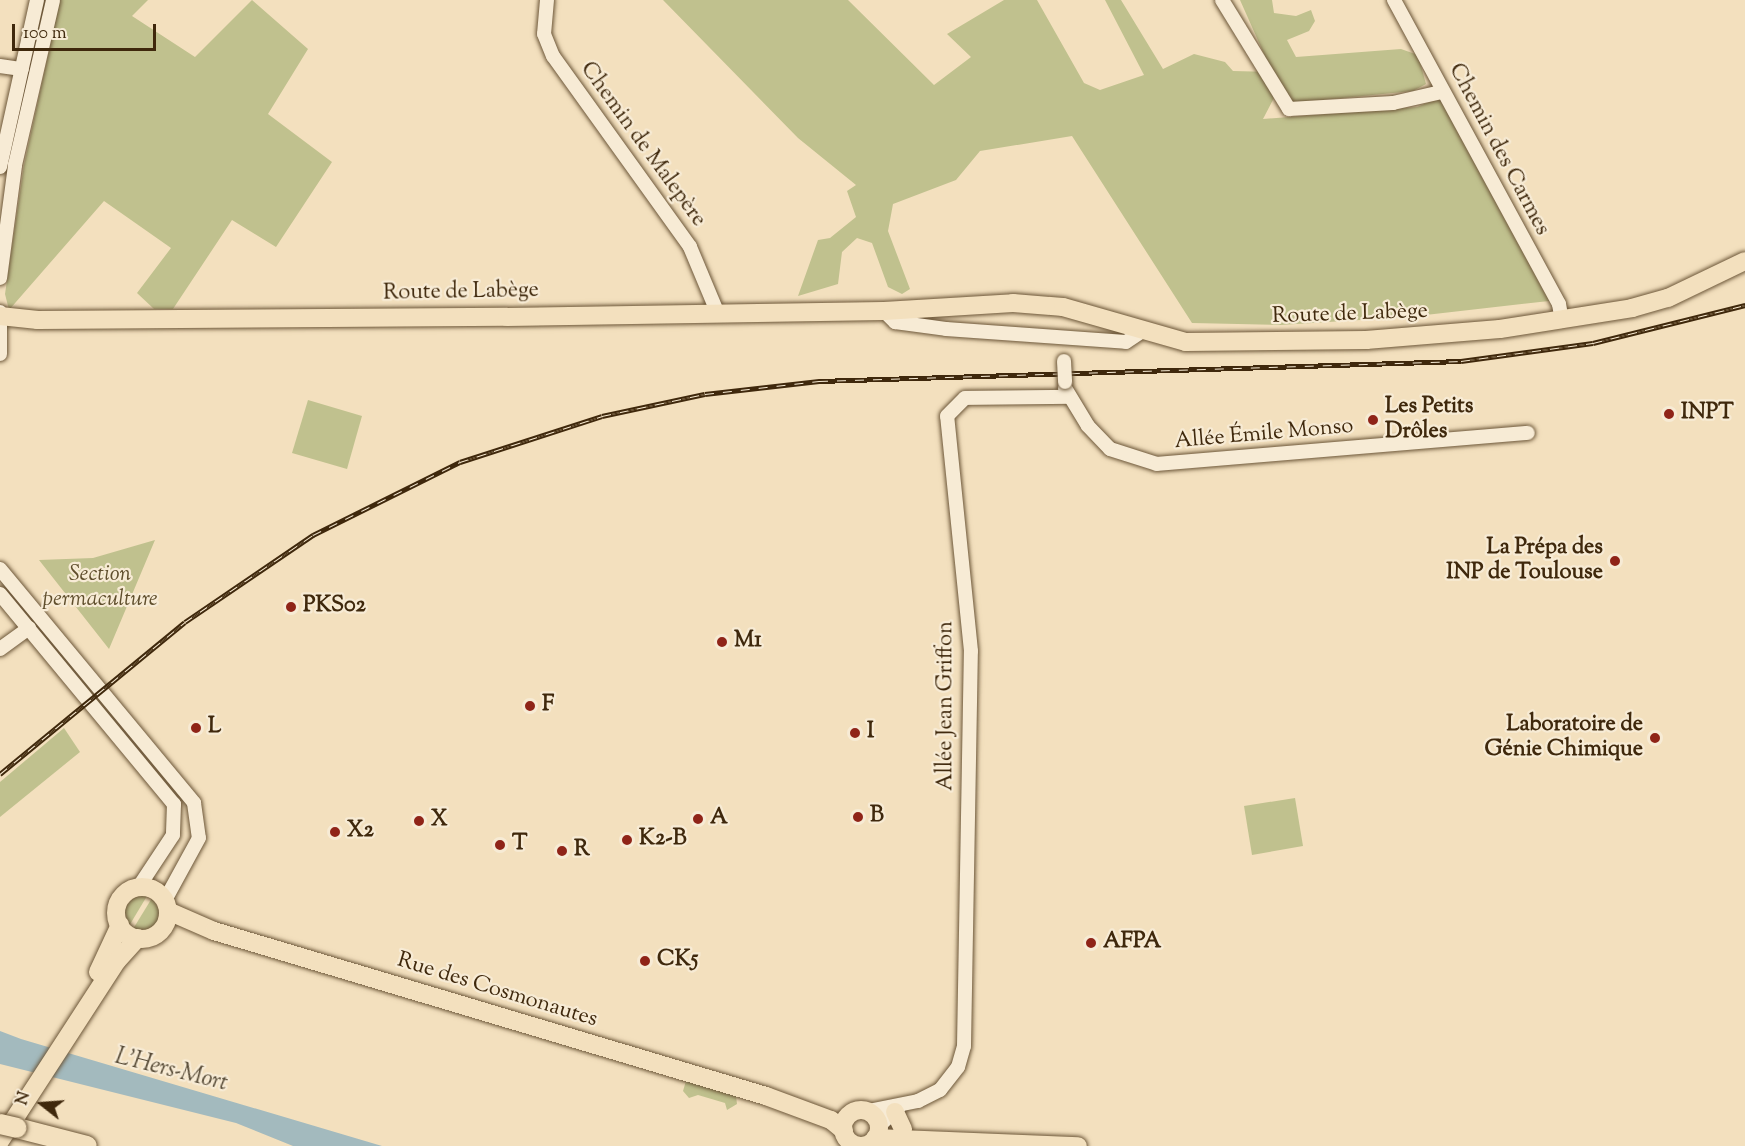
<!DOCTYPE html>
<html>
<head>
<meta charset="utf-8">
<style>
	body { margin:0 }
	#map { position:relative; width:1745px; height:1146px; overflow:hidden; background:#f3e0be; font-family:"Sorts Mill Goudy",serif }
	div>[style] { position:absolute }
	.green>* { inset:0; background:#c0c18e }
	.water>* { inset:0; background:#a3babe }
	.roads { filter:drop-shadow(0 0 2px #6c5638) drop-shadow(0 0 2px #6c5638) }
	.minor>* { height:14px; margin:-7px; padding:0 7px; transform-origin:7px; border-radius:7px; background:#f7ebd5 }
	.major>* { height:18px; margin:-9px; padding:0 9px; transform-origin:9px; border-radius:9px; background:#f3e0be }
	.major>.ring { margin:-9px; padding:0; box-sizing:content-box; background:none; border:18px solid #f3e0be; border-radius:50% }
	.highway>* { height:20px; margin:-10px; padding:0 10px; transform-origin:10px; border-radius:10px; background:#f3e0be }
	.rail>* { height:5px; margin-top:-2.5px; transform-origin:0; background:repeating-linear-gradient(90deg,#f7ebd5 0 9px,#3f280c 0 18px); box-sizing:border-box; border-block:2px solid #3f280c }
	.bridges { filter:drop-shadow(0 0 2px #6c5638) drop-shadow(0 0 2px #6c5638) }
	.minor-bridge>* { height:14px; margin:-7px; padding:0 7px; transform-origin:7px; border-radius:7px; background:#f7ebd5 }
	.highway-bridge>* { height:20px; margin:-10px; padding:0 10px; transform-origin:10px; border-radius:10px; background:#f3e0be }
	.dots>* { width:16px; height:16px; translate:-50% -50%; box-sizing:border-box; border:3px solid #f7ebd5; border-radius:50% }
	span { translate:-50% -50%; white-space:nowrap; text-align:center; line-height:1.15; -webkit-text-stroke:4.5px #f7ebd5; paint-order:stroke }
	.street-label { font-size:22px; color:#3f280c }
	.poi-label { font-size:22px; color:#3f280c; font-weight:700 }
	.left { translate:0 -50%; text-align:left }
	.right { translate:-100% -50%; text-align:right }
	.park-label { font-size:22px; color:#5f4e2c; font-style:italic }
	.water-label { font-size:24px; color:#584c38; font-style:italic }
	.north { position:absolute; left:12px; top:1074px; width:60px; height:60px; -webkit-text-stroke:4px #f7ebd5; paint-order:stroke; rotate:287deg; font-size:16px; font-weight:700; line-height:24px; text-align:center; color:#3f280c }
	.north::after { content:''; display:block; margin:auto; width:21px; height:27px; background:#3f280c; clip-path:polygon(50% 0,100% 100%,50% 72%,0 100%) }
	.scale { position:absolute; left:12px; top:24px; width:144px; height:27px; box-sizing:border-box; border:3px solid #3f280c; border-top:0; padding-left:8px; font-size:18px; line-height:21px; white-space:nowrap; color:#3f280c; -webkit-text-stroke:4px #f7ebd5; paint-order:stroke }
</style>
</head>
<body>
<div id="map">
	<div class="green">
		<div style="clip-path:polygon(60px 0,148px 0,132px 16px,195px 57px,252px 0,308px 49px,268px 114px,332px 162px,276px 247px,232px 220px,173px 309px,154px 309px,137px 293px,171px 248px,104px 201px,9px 310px,5px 294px,24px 165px)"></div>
		<div style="clip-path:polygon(663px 0,848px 0,934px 85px,971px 57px,947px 34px,1004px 0,1037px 0,1084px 83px,1100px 90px,1144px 75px,1105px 0,1121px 0,1163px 69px,1194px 54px,1225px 62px,1233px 71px,1272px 72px,1240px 0,1272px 0,1274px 13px,1296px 16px,1311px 10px,1315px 21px,1309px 31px,1287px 40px,1296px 57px,1401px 49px,1418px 55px,1426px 84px,1413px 91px,1292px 103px,1275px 96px,1263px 119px,1417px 107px,1439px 98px,1549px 301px,1408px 317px,1280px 325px,1192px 323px,1072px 136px,980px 151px,956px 180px,893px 204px,888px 231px,910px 289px,902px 294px,888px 287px,872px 243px,857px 238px,842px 252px,838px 284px,798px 296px,818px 240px,830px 238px,856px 217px,847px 191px,856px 185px,798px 138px)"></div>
		<div style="clip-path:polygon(308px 400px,362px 416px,347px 469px,292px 453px)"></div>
		<div style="clip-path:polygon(155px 540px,109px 649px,39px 560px,93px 558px)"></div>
		<div style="clip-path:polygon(64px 728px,80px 752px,0 817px,0 782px)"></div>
		<div style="clip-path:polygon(1295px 798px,1303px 846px,1252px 855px,1244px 806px)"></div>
		<div style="clip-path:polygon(135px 896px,147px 896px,129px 926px,124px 909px)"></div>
		<div style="clip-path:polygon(152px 898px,160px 911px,157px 924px,147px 931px,133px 929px)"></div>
		<div style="clip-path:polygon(686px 1081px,736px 1096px,737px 1104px,727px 1110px,725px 1103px,698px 1095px,689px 1098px,683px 1091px)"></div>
	</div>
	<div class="water">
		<div style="clip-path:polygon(0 1031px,21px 1039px,382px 1146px,293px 1146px,236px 1123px,0 1064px)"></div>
	</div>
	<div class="roads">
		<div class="minor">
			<div style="left:547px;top:0;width:34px;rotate:95deg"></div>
			<div style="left:544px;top:34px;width:24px;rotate:68deg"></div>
			<div style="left:553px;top:56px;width:235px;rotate:54.3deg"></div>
			<div style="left:690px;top:247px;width:73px;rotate:67.3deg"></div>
			<div style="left:1222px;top:0;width:128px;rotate:58.4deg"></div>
			<div style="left:1289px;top:109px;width:104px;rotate:-3.3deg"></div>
			<div style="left:1393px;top:103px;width:49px;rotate:-12.9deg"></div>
			<div style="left:1394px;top:0;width:346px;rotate:61.5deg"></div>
			<div style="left:1559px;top:304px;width:17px;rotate:80deg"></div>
			<div style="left:0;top:66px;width:22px;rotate:8deg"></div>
			<div style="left:0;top:167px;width:171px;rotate:-77.5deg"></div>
			<div style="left:0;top:278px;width:114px;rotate:-82.4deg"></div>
			<div style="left:15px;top:165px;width:169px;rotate:-77deg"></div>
			<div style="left:884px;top:311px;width:16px;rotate:45deg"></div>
			<div style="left:895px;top:322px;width:51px;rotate:7.8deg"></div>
			<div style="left:946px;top:329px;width:180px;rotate:4.1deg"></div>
			<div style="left:1126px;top:342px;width:18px;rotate:-34deg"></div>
			<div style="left:0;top:312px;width:42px;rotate:90deg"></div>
			<div style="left:1065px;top:388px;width:44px;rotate:58.8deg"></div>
			<div style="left:1088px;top:426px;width:32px;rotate:46deg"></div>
			<div style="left:1110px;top:449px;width:49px;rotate:17.7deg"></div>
			<div style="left:1157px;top:464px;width:372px;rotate:-4.8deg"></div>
			<div style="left:0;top:569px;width:304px;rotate:50.3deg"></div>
			<div style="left:194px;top:803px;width:35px;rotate:82deg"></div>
			<div style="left:199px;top:838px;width:71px;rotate:118.7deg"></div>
			<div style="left:0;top:594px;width:273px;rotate:50.4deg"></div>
			<div style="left:174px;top:804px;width:31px;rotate:92deg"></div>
			<div style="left:173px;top:835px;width:64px;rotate:123.4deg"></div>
			<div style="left:0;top:649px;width:36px;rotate:-36deg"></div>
			<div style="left:868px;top:1111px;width:51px;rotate:-11.3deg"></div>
			<div style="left:918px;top:1101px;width:25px;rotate:-27deg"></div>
			<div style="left:940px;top:1090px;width:29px;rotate:-52deg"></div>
			<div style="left:958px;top:1067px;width:22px;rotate:-74deg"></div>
			<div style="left:964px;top:1046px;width:395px;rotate:-89deg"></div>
			<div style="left:971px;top:651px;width:236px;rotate:-95.8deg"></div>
			<div style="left:947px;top:416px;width:25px;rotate:-45deg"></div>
			<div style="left:965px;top:398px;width:102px;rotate:-0.6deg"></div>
			<div style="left:878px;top:1127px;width:30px;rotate:-44deg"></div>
		</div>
		<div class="major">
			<div style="left:0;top:316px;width:38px;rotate:6deg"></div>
			<div style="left:38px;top:320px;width:469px;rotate:-0.4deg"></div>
			<div style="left:507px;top:317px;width:377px;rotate:-0.9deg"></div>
			<div style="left:884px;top:311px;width:129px;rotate:-3.5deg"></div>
			<div style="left:1013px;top:303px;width:50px;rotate:4.6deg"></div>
			<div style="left:1063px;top:307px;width:128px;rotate:15.9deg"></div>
			<div style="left:1186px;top:342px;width:180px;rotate:-0.6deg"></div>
			<div style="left:1366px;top:340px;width:134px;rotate:-4.7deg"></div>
			<div style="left:1500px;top:329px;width:134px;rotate:-9deg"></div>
			<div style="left:1632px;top:308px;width:37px;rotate:-16deg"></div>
			<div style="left:1668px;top:298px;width:85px;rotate:-25.7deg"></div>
			<div class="ring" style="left:116px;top:887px;width:34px;height:34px"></div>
			<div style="left:168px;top:911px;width:50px;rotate:23.5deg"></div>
			<div style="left:214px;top:931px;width:576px;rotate:16.64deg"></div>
			<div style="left:766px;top:1096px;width:69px;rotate:20.3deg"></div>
			<div style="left:831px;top:1120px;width:17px;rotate:40deg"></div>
			<div style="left:98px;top:972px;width:52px;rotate:-64.9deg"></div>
			<div class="ring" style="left:843px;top:1110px;width:18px;height:18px"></div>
			<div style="left:895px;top:1112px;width:19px;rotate:65deg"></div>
			<div style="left:875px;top:1138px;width:203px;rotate:2.3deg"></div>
			<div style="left:0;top:1141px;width:215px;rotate:-57deg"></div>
			<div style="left:117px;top:961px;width:31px;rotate:-48deg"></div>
		</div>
		<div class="highway">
			<div style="left:17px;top:1128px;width:72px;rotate:14.4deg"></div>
		</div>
	</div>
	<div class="rail">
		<div style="left:0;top:774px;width:239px;rotate:-39.4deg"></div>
		<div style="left:185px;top:622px;width:155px;rotate:-34.2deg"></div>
		<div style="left:313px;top:535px;width:164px;rotate:-26.4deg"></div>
		<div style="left:460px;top:462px;width:149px;rotate:-17.9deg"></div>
		<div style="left:602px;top:416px;width:105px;rotate:-12.1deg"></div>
		<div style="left:705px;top:394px;width:115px;rotate:-6.5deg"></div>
		<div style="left:819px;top:381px;width:642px;rotate:-1.78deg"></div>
		<div style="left:1461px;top:361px;width:133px;rotate:-7.8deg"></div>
		<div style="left:1593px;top:343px;width:157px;rotate:-14deg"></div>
	</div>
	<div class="bridges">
		<div class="minor-bridge">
			<div style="left:1064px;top:361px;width:21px;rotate:87deg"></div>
		</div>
		<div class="highway-bridge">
			<div style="left:0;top:1124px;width:17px;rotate:13deg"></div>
		</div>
	</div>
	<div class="dots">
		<div style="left:1669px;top:414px;background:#8f2418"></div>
		<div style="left:1373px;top:420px;background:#8f2418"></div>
		<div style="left:1615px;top:561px;background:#8f2418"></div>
		<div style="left:291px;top:607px;background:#8f2418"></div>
		<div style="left:722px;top:642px;background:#8f2418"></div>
		<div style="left:530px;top:706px;background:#8f2418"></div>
		<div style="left:196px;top:728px;background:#8f2418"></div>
		<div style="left:855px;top:733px;background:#8f2418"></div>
		<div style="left:1655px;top:738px;background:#8f2418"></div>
		<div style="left:858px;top:817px;background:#8f2418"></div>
		<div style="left:698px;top:819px;background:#8f2418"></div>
		<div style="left:419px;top:821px;background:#8f2418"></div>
		<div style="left:335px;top:832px;background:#8f2418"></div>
		<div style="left:627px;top:840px;background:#8f2418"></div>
		<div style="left:500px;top:845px;background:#8f2418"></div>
		<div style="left:562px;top:851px;background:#8f2418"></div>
		<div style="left:1091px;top:943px;background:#8f2418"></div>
		<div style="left:645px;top:961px;background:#8f2418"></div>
	</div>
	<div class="street-label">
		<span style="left:642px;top:145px;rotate:54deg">Chemin de Malepère</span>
		<span style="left:1498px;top:150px;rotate:62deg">Chemin des Carmes</span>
		<span style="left:461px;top:293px;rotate:-1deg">Route de Labège</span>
		<span style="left:1350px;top:315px;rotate:-2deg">Route de Labège</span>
		<span style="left:1264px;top:435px;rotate:-5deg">Allée Émile Monso</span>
		<span style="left:947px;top:706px;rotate:-90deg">Allée Jean Griffon</span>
		<span style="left:497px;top:991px;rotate:17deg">Rue des Cosmonautes</span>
	</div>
	<div class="poi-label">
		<span class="left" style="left:1385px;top:420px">Les Petits<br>Drôles</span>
		<span class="left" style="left:1681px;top:414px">INPT</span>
		<span class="right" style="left:1603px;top:561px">La Prépa des<br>INP de Toulouse</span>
		<span class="left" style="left:303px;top:607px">PKS02</span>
		<span class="left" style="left:734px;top:642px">M1</span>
		<span class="left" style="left:542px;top:706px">F</span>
		<span class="right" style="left:1643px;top:738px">Laboratoire de<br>Génie Chimique</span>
		<span class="left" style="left:208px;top:728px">L</span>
		<span class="left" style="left:867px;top:733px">I</span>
		<span class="left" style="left:870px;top:817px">B</span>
		<span class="left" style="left:710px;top:819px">A</span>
		<span class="left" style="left:431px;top:821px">X</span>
		<span class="left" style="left:347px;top:832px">X2</span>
		<span class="left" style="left:639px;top:840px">K2-B</span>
		<span class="left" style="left:512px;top:845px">T</span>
		<span class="left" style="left:574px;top:851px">R</span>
		<span class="left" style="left:1103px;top:943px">AFPA</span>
		<span class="left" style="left:657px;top:961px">CK5</span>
	</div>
	<div class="park-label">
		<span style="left:100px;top:588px">Section<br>permaculture</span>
	</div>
	<div class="water-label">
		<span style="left:171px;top:1071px;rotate:14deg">L'Hers-Mort</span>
	</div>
	<div class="north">N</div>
	<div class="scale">100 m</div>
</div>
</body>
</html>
